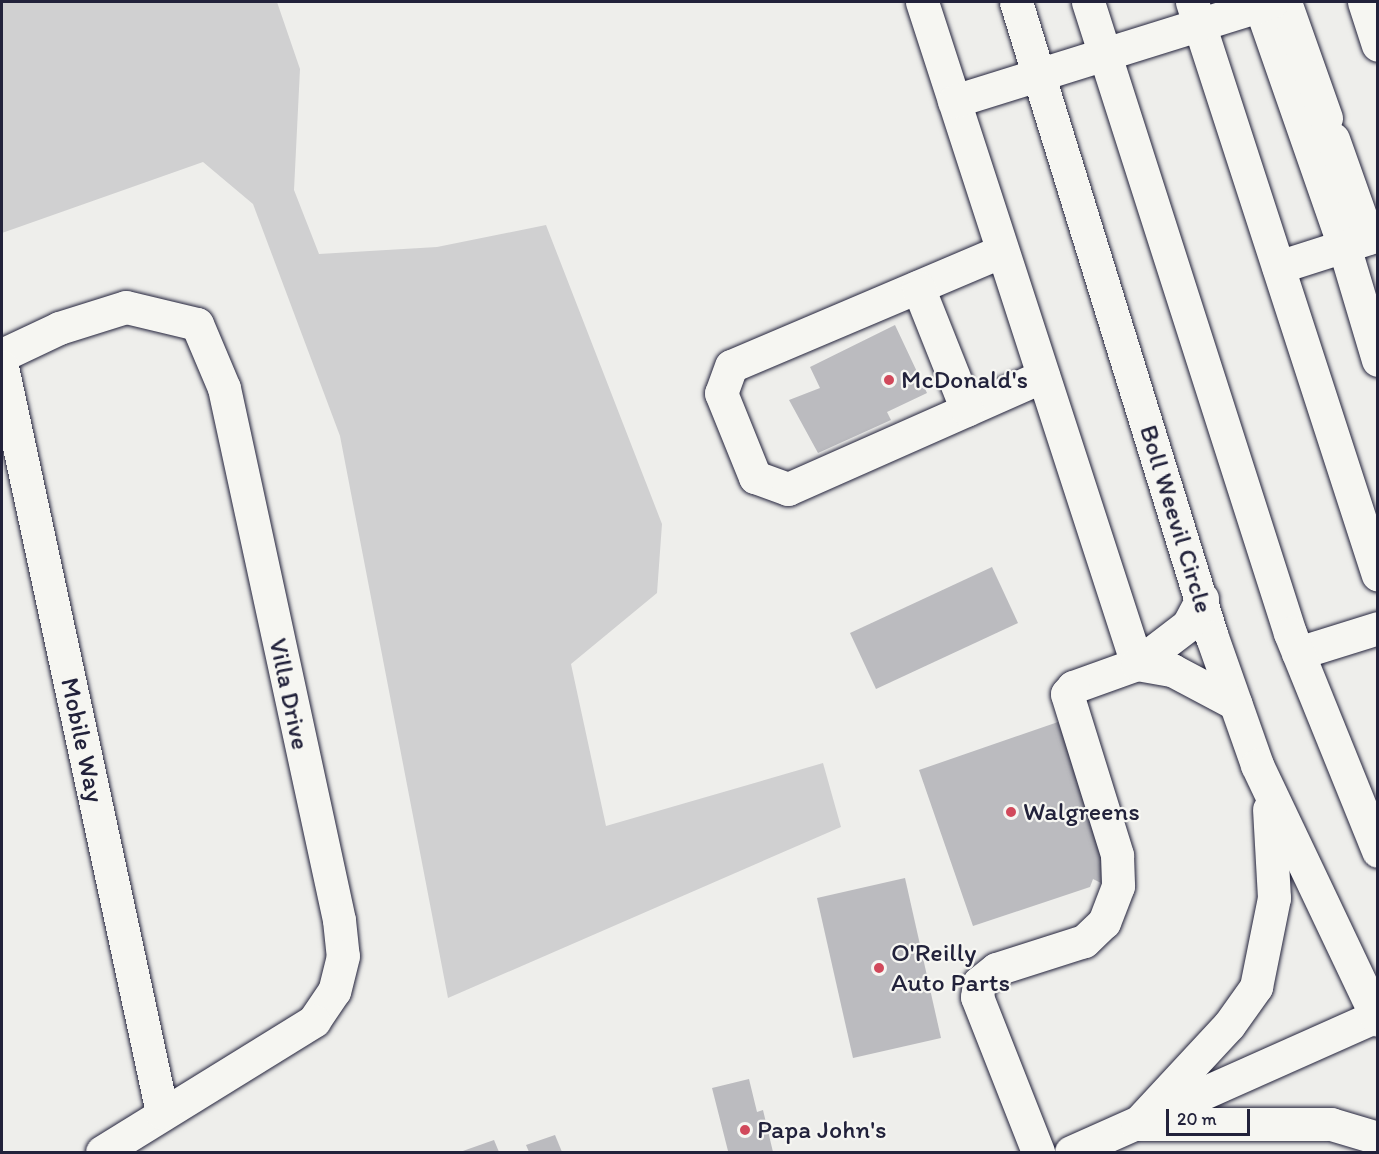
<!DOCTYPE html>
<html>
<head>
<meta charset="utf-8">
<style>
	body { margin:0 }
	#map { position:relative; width:1379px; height:1154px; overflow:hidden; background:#eeeeeb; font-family:Itim,sans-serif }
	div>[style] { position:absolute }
	.green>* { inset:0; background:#d0d0d1 }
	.building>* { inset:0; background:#bbbbbf }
	.roads { filter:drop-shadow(0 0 2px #22223b) drop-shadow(0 0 2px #22223b) }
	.minor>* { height:33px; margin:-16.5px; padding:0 16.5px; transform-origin:16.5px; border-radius:16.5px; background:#f6f6f2 }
	.major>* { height:33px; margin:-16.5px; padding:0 16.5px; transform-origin:16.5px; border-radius:16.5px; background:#f6f6f2 }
	.highway>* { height:33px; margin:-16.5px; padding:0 16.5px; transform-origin:16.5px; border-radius:16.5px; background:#f6f6f2 }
	.dots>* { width:16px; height:16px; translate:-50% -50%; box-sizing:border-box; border:3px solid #f6f6f2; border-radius:50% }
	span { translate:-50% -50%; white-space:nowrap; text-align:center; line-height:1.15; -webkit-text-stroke:4.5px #f6f6f2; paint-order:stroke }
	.poi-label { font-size:26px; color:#22223b }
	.left { translate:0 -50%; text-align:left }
	.street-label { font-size:26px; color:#22223b }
	.frame { position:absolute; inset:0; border:3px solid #22223b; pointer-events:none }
	.scale { position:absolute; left:1166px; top:1109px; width:84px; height:27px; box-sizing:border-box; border:3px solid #22223b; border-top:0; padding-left:8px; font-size:18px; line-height:21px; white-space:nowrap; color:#22223b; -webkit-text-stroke:4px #f6f6f2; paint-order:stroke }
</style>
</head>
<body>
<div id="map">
	<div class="green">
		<div style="clip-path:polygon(2px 2px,277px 2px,300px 69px,294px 190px,319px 254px,437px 247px,546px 225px,662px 524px,657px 593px,571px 664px,606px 826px,823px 763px,841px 827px,448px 998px,340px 436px,253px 204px,203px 162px,2px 233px)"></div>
	</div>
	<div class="building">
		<div style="clip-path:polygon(895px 325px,927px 393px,887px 412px,891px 420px,818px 453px,789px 400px,820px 388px,810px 367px)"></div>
		<div style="clip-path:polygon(992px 567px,1018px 623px,876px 689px,850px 633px)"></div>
		<div style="clip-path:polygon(1058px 722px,1110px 864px,1101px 883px,1093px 879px,1090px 887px,973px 926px,919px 770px)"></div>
		<div style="clip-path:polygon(905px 878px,941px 1038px,853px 1058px,817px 898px)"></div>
		<div style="clip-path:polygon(749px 1079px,757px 1112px,763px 1110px,773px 1152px,728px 1151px,712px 1088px)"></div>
		<div style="clip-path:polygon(555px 1135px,562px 1152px,529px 1152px,526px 1145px)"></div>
		<div style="clip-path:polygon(494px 1140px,499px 1152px,460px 1152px)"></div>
	</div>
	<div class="roads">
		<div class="minor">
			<div style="left:922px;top:2px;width:696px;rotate:72.01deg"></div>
			<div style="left:1137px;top:664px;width:68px;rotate:160.2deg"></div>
			<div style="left:1073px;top:687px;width:9px;rotate:131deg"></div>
			<div style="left:1067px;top:694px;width:169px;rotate:72.7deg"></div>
			<div style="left:1117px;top:855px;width:31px;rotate:88deg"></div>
			<div style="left:1118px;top:886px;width:39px;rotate:111deg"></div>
			<div style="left:1104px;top:922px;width:28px;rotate:136deg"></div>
			<div style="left:1084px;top:941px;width:92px;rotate:162.3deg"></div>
			<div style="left:996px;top:969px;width:22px;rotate:141deg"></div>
			<div style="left:979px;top:983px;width:14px;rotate:98deg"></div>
			<div style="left:977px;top:997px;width:167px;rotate:68.5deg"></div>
			<div style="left:1192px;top:2px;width:602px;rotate:72.02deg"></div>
			<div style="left:1259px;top:2px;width:258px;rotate:70.8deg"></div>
			<div style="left:1344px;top:246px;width:69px;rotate:162.3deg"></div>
			<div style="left:1285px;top:2px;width:123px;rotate:70.5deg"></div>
			<div style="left:1364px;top:2px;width:45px;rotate:72deg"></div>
			<div style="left:954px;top:101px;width:332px;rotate:-17.3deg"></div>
			<div style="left:1333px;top:139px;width:105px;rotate:70.5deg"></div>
			<div style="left:1378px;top:235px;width:36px;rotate:162deg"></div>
			<div style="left:1344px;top:246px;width:119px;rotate:73.4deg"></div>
			<div style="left:1002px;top:251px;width:294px;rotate:157deg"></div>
			<div style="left:731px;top:366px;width:29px;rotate:110deg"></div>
			<div style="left:721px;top:393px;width:91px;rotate:68deg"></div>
			<div style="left:755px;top:477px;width:35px;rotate:20deg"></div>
			<div style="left:788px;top:489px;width:279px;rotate:-23.9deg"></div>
			<div style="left:918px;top:287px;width:132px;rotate:68.3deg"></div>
			<div style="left:2px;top:355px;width:63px;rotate:-25.3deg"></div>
			<div style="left:59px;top:328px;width:70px;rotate:-17.4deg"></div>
			<div style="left:126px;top:307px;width:73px;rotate:13.5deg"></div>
			<div style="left:197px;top:324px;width:69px;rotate:67.1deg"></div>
			<div style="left:224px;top:388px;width:544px;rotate:77.8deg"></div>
			<div style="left:339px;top:920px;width:36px;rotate:84deg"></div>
			<div style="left:343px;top:956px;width:36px;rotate:104deg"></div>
			<div style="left:334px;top:991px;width:36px;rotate:124deg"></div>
			<div style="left:314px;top:1021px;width:249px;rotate:148.3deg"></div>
			<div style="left:2px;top:367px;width:763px;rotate:77.89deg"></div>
			<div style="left:1298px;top:653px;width:84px;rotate:-17.4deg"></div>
		</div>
		<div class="major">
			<div style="left:1071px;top:1152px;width:336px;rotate:-24deg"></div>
		</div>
		<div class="highway">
			<div style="left:1016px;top:2px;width:665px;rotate:72.85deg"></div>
			<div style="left:1212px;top:637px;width:136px;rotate:70.6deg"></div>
			<div style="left:1257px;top:765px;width:282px;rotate:64.6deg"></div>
			<div style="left:1088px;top:2px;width:663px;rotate:72.25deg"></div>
			<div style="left:1290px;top:633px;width:235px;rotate:68deg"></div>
			<div style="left:1137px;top:664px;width:36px;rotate:10deg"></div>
			<div style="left:1172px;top:670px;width:72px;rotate:28deg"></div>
			<div style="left:1137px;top:664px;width:64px;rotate:-37.4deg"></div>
			<div style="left:1188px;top:625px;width:30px;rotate:-62deg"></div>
			<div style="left:1137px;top:1124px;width:135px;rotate:-47.1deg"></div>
			<div style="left:1229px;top:1025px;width:47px;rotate:-54.6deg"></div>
			<div style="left:1256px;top:987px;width:91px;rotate:-78.6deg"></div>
			<div style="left:1274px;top:898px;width:89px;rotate:-93.2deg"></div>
			<div style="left:1137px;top:1124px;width:194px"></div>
			<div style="left:1331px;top:1124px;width:49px;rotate:16.6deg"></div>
		</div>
	</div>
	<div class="dots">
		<div style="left:889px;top:380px;background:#d1495b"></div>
		<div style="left:1011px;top:812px;background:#d1495b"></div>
		<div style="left:879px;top:968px;background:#d1495b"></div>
		<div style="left:745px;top:1130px;background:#d1495b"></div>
	</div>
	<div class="poi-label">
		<span class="left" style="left:901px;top:380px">McDonald's</span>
		<span class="left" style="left:1023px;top:812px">Walgreens</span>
		<span class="left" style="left:891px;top:968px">O'Reilly<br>Auto Parts</span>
		<span class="left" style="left:757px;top:1130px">Papa John's</span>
	</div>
	<div class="street-label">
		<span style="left:1176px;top:519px;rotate:73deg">Boll Weevil Circle</span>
		<span style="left:289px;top:694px;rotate:78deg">Villa Drive</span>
		<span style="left:82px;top:740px;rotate:78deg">Mobile Way</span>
	</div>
	<div class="frame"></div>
	<div class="scale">20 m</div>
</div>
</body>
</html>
